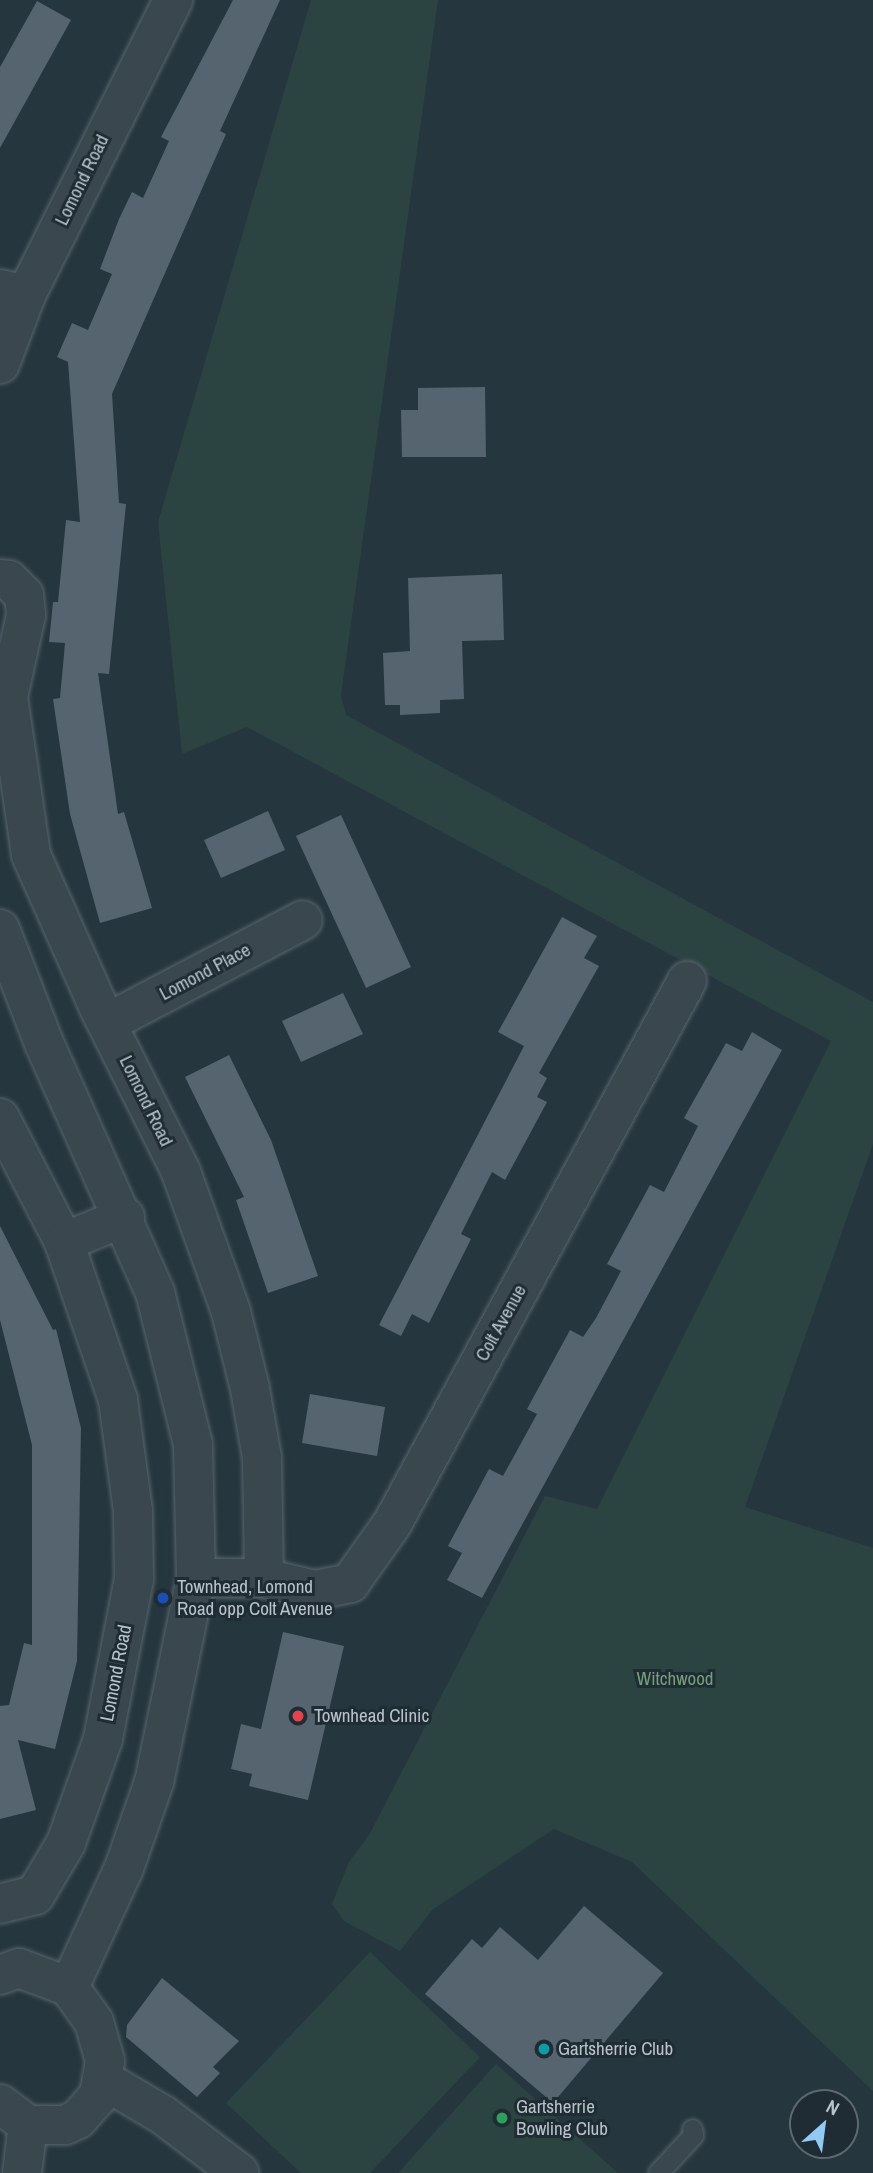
<!DOCTYPE html>
<html>
<head>
<meta charset="utf-8">
<style>
	body { margin:0 }
	#map { position:relative; width:873px; height:2173px; overflow:hidden; background:#26363f; font-family:"Archivo Narrow",sans-serif }
	div>[style] { position:absolute }
	.green>* { inset:0; background:#2b4441 }
	.building>* { inset:0; background:#55646f }
	.roads { filter:drop-shadow(0 0 2px #58656d) drop-shadow(0 0 2px #58656d) }
	.service>* { height:19px; margin:-9.5px; padding:0 9.5px; transform-origin:9.5px; border-radius:9.5px; background:#3a474f }
	.minor>* { height:38px; margin:-19px; padding:0 19px; transform-origin:19px; border-radius:19px; background:#3a474f }
	.tertiary>* { height:38px; margin:-19px; padding:0 19px; transform-origin:19px; border-radius:19px; background:#3a474f }
	.dots>* { width:19px; height:19px; translate:-50% -50%; box-sizing:border-box; border:4px solid #1f2c34; border-radius:50% }
	span { translate:-50% -50%; white-space:nowrap; text-align:center; line-height:1.15; -webkit-text-stroke:6px #1f2c34; paint-order:stroke }
	.street-label { font-size:19px; color:#b7c2ca }
	.poi-label { font-size:19px; color:#b7c2ca }
	.left { translate:0 -50%; text-align:left }
	.park-label { font-size:19px; color:#769f78 }
	.north { position:absolute; left:789px; top:2089px; width:70px; height:70px; box-sizing:border-box; background:#1f2c34; border:2px solid #5c6870; border-radius:50%; rotate:28deg; font-size:19px; font-weight:700; line-height:28px; text-align:center; color:#b7c2ca }
	.north::after { content:''; display:block; margin:auto; width:24px; height:32px; background:#92caf4; clip-path:polygon(50% 0,100% 100%,50% 72%,0 100%) }
</style>
</head>
<body>
<div id="map">
	<div class="green">
		<div style="clip-path:polygon(311px 0,438px 0,341px 695px,346px 715px,873px 1002px,873px 1144px,745px 1507px,873px 1548px,873px 2091px,632px 1862px,554px 1829px,432px 1910px,400px 1951px,344px 1921px,332px 1904px,349px 1862px,369px 1835px,545px 1496px,597px 1509px,831px 1041px,247px 727px,182px 754px,158px 522px)"></div>
		<div style="clip-path:polygon(370px 1952px,480px 2057px,370px 2173px,301px 2173px,226px 2103px)"></div>
		<div style="clip-path:polygon(496px 2064px,618px 2173px,398px 2173px)"></div>
	</div>
	<div class="building">
		<div style="clip-path:polygon(233px 0,280px 0,220px 131px,226px 134px,112px 394px,119px 503px,126px 504px,109px 674px,98px 673px,118px 814px,124px 812px,152px 908px,100px 923px,70px 814px,53px 699px,60px 698px,65px 643px,49px 642px,53px 602px,58px 602px,66px 520px,80px 522px,68px 362px,57px 357px,72px 323px,88px 330px,112px 274px,100px 269px,119px 219px,132px 192px,143px 198px,169px 141px,161px 137px)"></div>
		<div style="clip-path:polygon(37px 1px,71px 20px,0 148px,0 67px)"></div>
		<div style="clip-path:polygon(485px 387px,486px 457px,402px 457px,401px 410px,418px 410px,418px 388px)"></div>
		<div style="clip-path:polygon(502px 574px,504px 640px,462px 641px,464px 699px,440px 700px,440px 713px,400px 715px,400px 705px,385px 705px,383px 653px,410px 651px,408px 578px)"></div>
		<div style="clip-path:polygon(268px 811px,285px 850px,221px 878px,204px 840px)"></div>
		<div style="clip-path:polygon(341px 815px,411px 967px,366px 988px,296px 836px)"></div>
		<div style="clip-path:polygon(562px 917px,597px 936px,584px 958px,599px 966px,539px 1073px,547px 1078px,537px 1097px,547px 1102px,505px 1180px,492px 1172px,461px 1234px,471px 1239px,429px 1323px,412px 1314px,401px 1336px,379px 1325px,524px 1046px,498px 1032px)"></div>
		<div style="clip-path:polygon(343px 993px,363px 1034px,301px 1062px,282px 1021px)"></div>
		<div style="clip-path:polygon(752px 1032px,782px 1050px,482px 1598px,447px 1580px,462px 1553px,448px 1546px,489px 1469px,503px 1476px,537px 1414px,527px 1409px,570px 1330px,583px 1337px,596px 1318px,621px 1271px,607px 1264px,650px 1185px,664px 1192px,698px 1126px,684px 1118px,726px 1043px,742px 1051px)"></div>
		<div style="clip-path:polygon(229px 1055px,271px 1140px,318px 1276px,268px 1293px,236px 1200px,244px 1197px,185px 1077px)"></div>
		<div style="clip-path:polygon(0 1226px,53px 1330px,56px 1329px,81px 1428px,77px 1661px,55px 1749px,18px 1740px,36px 1810px,0 1819px,0 1706px,9px 1705px,24px 1643px,32px 1645px,32px 1445px,0 1320px)"></div>
		<div style="clip-path:polygon(310px 1394px,385px 1407px,377px 1456px,302px 1443px)"></div>
		<div style="clip-path:polygon(283px 1632px,344px 1646px,308px 1800px,249px 1786px,252px 1774px,231px 1769px,241px 1724px,261px 1729px)"></div>
		<div style="clip-path:polygon(584px 1906px,663px 1973px,553px 2103px,425px 1994px,472px 1939px,482px 1948px,500px 1927px,538px 1960px)"></div>
		<div style="clip-path:polygon(162px 1978px,239px 2041px,213px 2067px,220px 2073px,197px 2097px,126px 2037px,127px 2025px)"></div>
	</div>
	<div class="roads">
		<div class="service">
			<div style="left:658px;top:2173px;width:52px;rotate:-47.4deg"></div>
			<div style="left:693px;top:2135px;width:6px;rotate:-99deg"></div>
		</div>
		<div class="minor">
			<div style="left:0;top:289px;width:27px;rotate:13deg"></div>
			<div style="left:0;top:579px;width:9px;rotate:6deg"></div>
			<div style="left:9px;top:580px;width:21px;rotate:45deg"></div>
			<div style="left:24px;top:595px;width:20px;rotate:84deg"></div>
			<div style="left:26px;top:615px;width:84px;rotate:102.4deg"></div>
			<div style="left:8px;top:697px;width:160px;rotate:81.7deg"></div>
			<div style="left:31px;top:855px;width:170px;rotate:66deg"></div>
			<div style="left:100px;top:1010px;width:181px;rotate:63.4deg"></div>
			<div style="left:181px;top:1172px;width:149px;rotate:70.3deg"></div>
			<div style="left:231px;top:1312px;width:79px;rotate:76.1deg"></div>
			<div style="left:250px;top:1389px;width:70px;rotate:80.1deg"></div>
			<div style="left:262px;top:1458px;width:120px;rotate:89deg"></div>
			<div style="left:264px;top:1578px;width:68px;rotate:180deg"></div>
			<div style="left:107px;top:1023px;width:221px;rotate:-27.7deg"></div>
			<div style="left:0;top:1118px;width:140px;rotate:62.7deg"></div>
			<div style="left:64px;top:1242px;width:167px;rotate:71.1deg"></div>
			<div style="left:118px;top:1400px;width:112px;rotate:82.3deg"></div>
			<div style="left:133px;top:1511px;width:68px;rotate:89.2deg"></div>
			<div style="left:134px;top:1579px;width:163px;rotate:101deg"></div>
			<div style="left:103px;top:1739px;width:110px;rotate:109.6deg"></div>
			<div style="left:66px;top:1843px;width:61px;rotate:120.8deg"></div>
			<div style="left:35px;top:1895px;width:36px;rotate:166deg"></div>
			<div style="left:64px;top:1242px;width:66px;rotate:-22.3deg"></div>
			<div style="left:264px;top:1578px;width:52px;rotate:13.2deg"></div>
			<div style="left:315px;top:1590px;width:36px;rotate:-11deg"></div>
			<div style="left:350px;top:1583px;width:72px;rotate:-54.6deg"></div>
			<div style="left:392px;top:1524px;width:618px;rotate:-61.49deg"></div>
		</div>
		<div class="tertiary">
			<div style="left:0;top:364px;width:74px;rotate:-69.4deg"></div>
			<div style="left:26px;top:295px;width:330px;rotate:-63.5deg"></div>
			<div style="left:0;top:929px;width:122px;rotate:68.9deg"></div>
			<div style="left:44px;top:1043px;width:273px;rotate:66deg"></div>
			<div style="left:155px;top:1292px;width:157px;rotate:76deg"></div>
			<div style="left:193px;top:1444px;width:134px;rotate:88.7deg"></div>
			<div style="left:196px;top:1578px;width:208px;rotate:101.6deg"></div>
			<div style="left:154px;top:1782px;width:91px;rotate:109.2deg"></div>
			<div style="left:124px;top:1868px;width:131px;rotate:114.8deg"></div>
			<div style="left:0;top:1975px;width:20px;rotate:-20deg"></div>
			<div style="left:19px;top:1968px;width:53px;rotate:20.8deg"></div>
			<div style="left:69px;top:1987px;width:43px;rotate:54.5deg"></div>
			<div style="left:94px;top:2022px;width:41px;rotate:74.2deg"></div>
			<div style="left:105px;top:2061px;width:35px;rotate:100deg"></div>
			<div style="left:99px;top:2095px;width:32px;rotate:131deg"></div>
			<div style="left:78px;top:2119px;width:14px;rotate:155deg"></div>
			<div style="left:65px;top:2125px;width:37px;rotate:180deg"></div>
			<div style="left:28px;top:2125px;width:35px;rotate:-143deg"></div>
			<div style="left:102px;top:2079px;width:71px;rotate:30.5deg"></div>
			<div style="left:163px;top:2115px;width:96px;rotate:37.3deg"></div>
			<div style="left:22px;top:2173px;width:48px;rotate:-82.9deg"></div>
		</div>
	</div>
	<div class="dots">
		<div style="left:163px;top:1598px;background:#1a4fb4"></div>
		<div style="left:298px;top:1716px;background:#e0444e"></div>
		<div style="left:544px;top:2049px;background:#0f9aa8"></div>
		<div style="left:502px;top:2118px;background:#2e9e5b"></div>
	</div>
	<div class="street-label">
		<span style="left:82px;top:180px;rotate:-64deg">Lomond Road</span>
		<span style="left:205px;top:972px;rotate:-28deg">Lomond Place</span>
		<span style="left:146px;top:1101px;rotate:64deg">Lomond Road</span>
		<span style="left:501px;top:1323px;rotate:-61deg">Colt Avenue</span>
		<span style="left:116px;top:1673px;rotate:-79deg">Lomond Road</span>
	</div>
	<div class="poi-label">
		<span class="left" style="left:177px;top:1598px">Townhead, Lomond<br>Road opp Colt Avenue</span>
		<span class="left" style="left:314px;top:1716px">Townhead Clinic</span>
		<span class="left" style="left:558px;top:2049px">Gartsherrie Club</span>
		<span class="left" style="left:516px;top:2118px">Gartsherrie<br>Bowling Club</span>
	</div>
	<div class="park-label">
		<span style="left:675px;top:1679px">Witchwood</span>
	</div>
	<div class="north">N</div>
</div>
</body>
</html>
